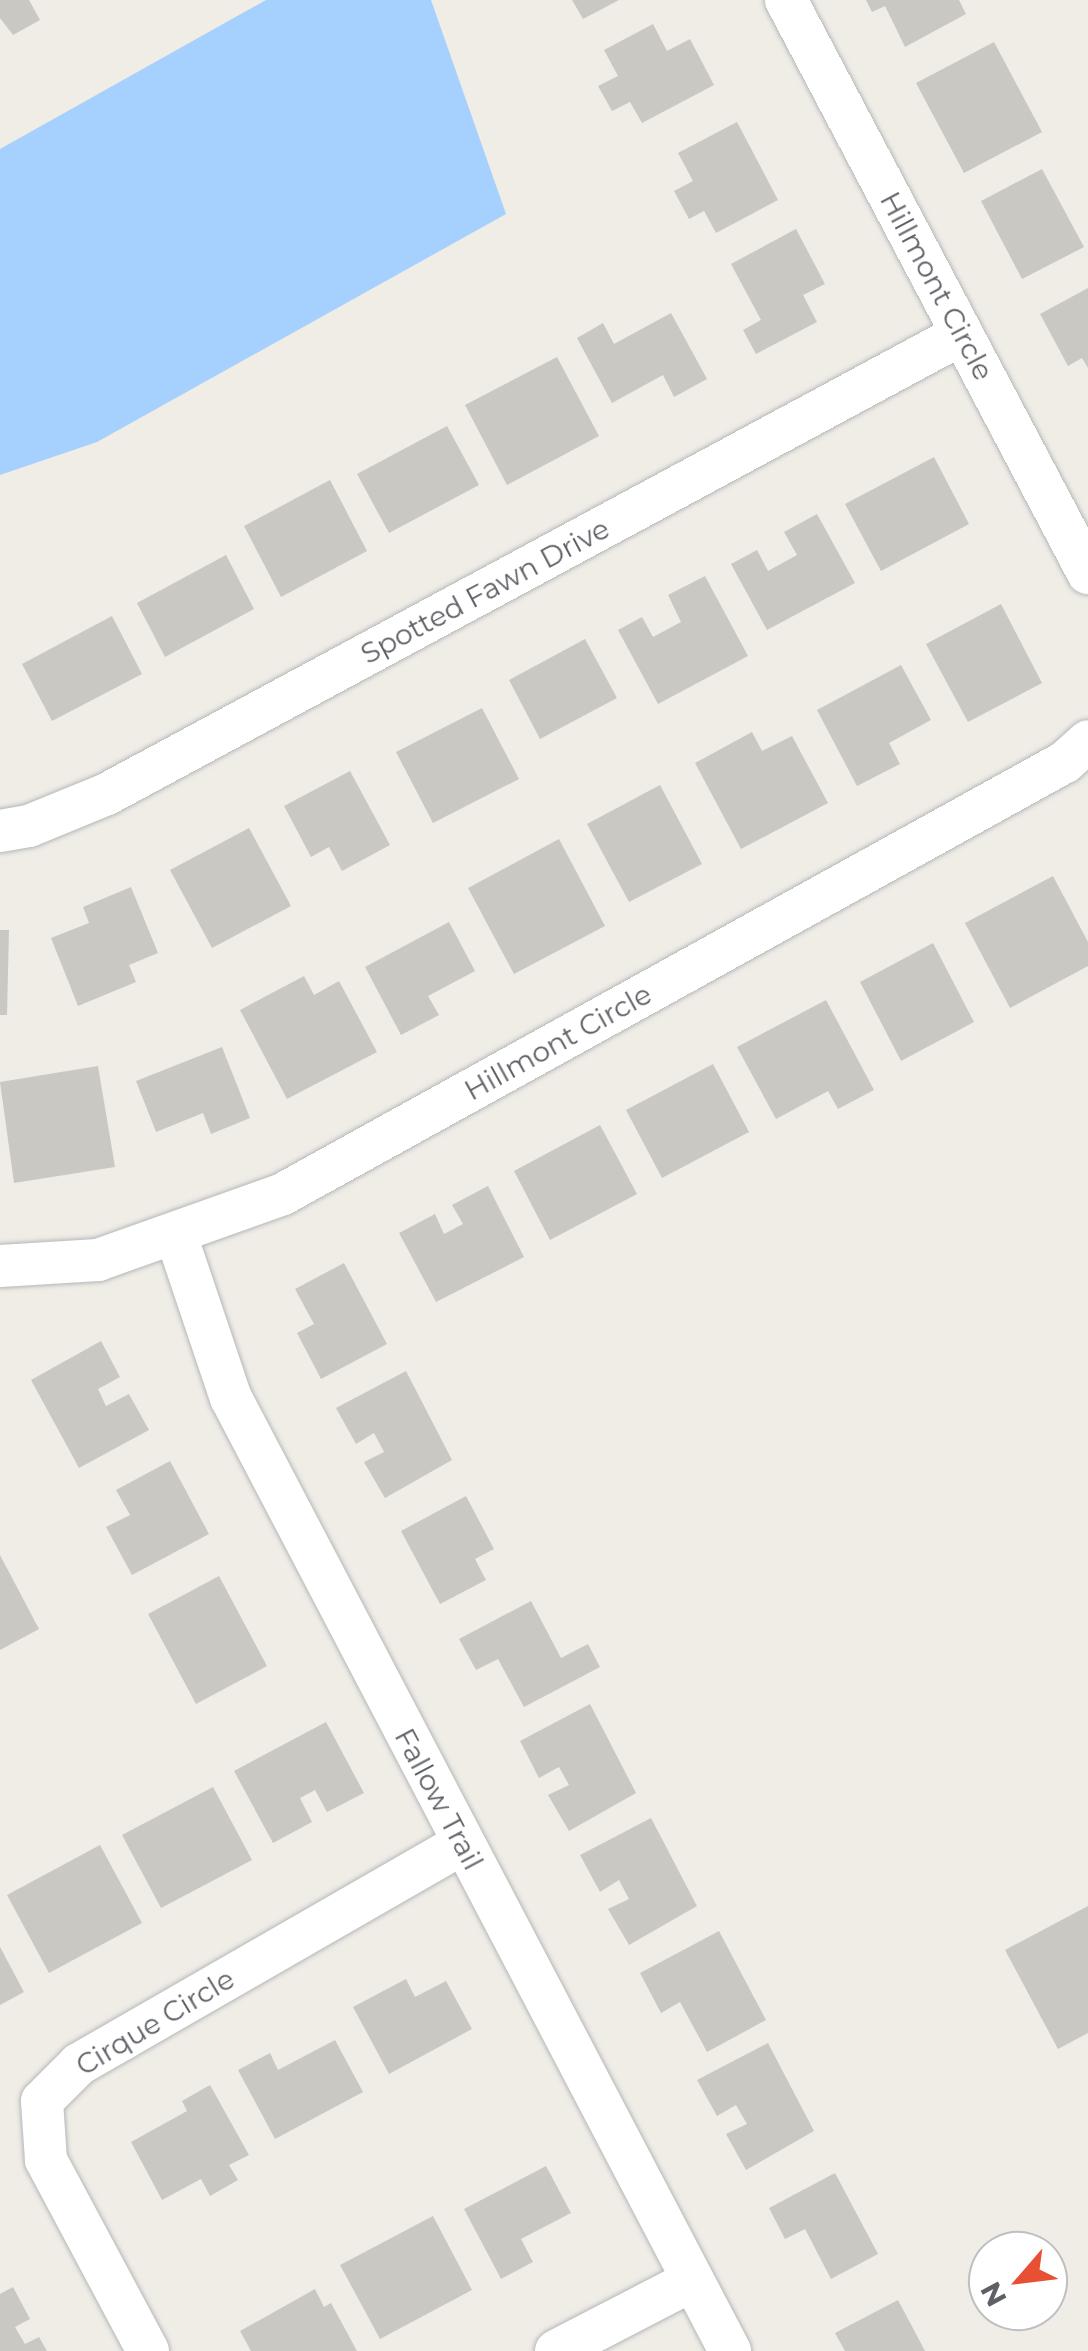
<!DOCTYPE html>
<html>
<head>
<meta charset="utf-8">
<style>
	body { margin:0 }
	#map { position:relative; width:1088px; height:2351px; overflow:hidden; background:#efede5; font-family:Montserrat,sans-serif }
	div>[style] { position:absolute }
	.water>* { inset:0; background:#a6d0fe }
	.building>* { inset:0; background:#cac8c2 }
	.roads { filter:drop-shadow(0 0 2px #b5b7bb) drop-shadow(0 0 2px #b5b7bb) }
	.street>* { height:42px; margin:-21px; padding:0 21px; transform-origin:21px; border-radius:21px; background:#fff }
	span { translate:-50% -50%; white-space:nowrap; text-align:center; line-height:1.15; -webkit-text-stroke:8px #fff; paint-order:stroke }
	.street-label { font-size:28px; color:#5d6065 }
	.north { position:absolute; left:968px; top:2231px; width:100px; height:100px; box-sizing:border-box; background:#fff; border:2px solid #bebfc1; border-radius:50%; rotate:242deg; font-size:28px; font-weight:700; line-height:40px; text-align:center; color:#5d6065 }
	.north::after { content:''; display:block; margin:auto; width:35px; height:45px; background:#e75033; clip-path:polygon(50% 0,100% 100%,50% 72%,0 100%) }
</style>
</head>
<body>
<div id="map">
	<div class="water">
		<div style="clip-path:polygon(266px 0,431px 0,506px 214px,97px 442px,0 475px,0 149px)"></div>
	</div>
	<div class="building">
		<div style="clip-path:polygon(0 0,29px 0,40px 20px,13px 35px,0 18px)"></div>
		<div style="clip-path:polygon(572px 0,619px 0,583px 19px)"></div>
		<div style="clip-path:polygon(866px 0,959px 0,966px 14px,905px 47px,885px 6px,872px 12px)"></div>
		<div style="clip-path:polygon(653px 24px,667px 51px,690px 39px,714px 85px,642px 123px,630px 102px,612px 111px,598px 86px,618px 76px,604px 50px)"></div>
		<div style="clip-path:polygon(994px 42px,1042px 132px,964px 173px,916px 83px)"></div>
		<div style="clip-path:polygon(737px 122px,778px 200px,716px 233px,704px 211px,689px 219px,674px 191px,693px 181px,678px 153px)"></div>
		<div style="clip-path:polygon(1042px 169px,1084px 247px,1022px 279px,981px 201px)"></div>
		<div style="clip-path:polygon(796px 229px,825px 284px,803px 295px,817px 322px,756px 354px,743px 330px,761px 320px,731px 264px)"></div>
		<div style="clip-path:polygon(1088px 288px,1088px 368px,1082px 358px,1068px 366px,1040px 314px)"></div>
		<div style="clip-path:polygon(671px 313px,707px 379px,674px 397px,663px 375px,612px 403px,577px 338px,603px 323px,614px 344px)"></div>
		<div style="clip-path:polygon(557px 357px,599px 436px,507px 485px,465px 405px)"></div>
		<div style="clip-path:polygon(447px 426px,479px 485px,389px 533px,357px 474px)"></div>
		<div style="clip-path:polygon(934px 457px,969px 524px,881px 571px,845px 504px)"></div>
		<div style="clip-path:polygon(330px 480px,367px 551px,281px 597px,244px 526px)"></div>
		<div style="clip-path:polygon(817px 514px,855px 583px,767px 630px,731px 564px,757px 550px,768px 571px,797px 555px,784px 532px)"></div>
		<div style="clip-path:polygon(226px 555px,254px 609px,165px 657px,137px 603px)"></div>
		<div style="clip-path:polygon(705px 576px,748px 656px,658px 704px,618px 630px,642px 617px,653px 637px,681px 622px,668px 595px)"></div>
		<div style="clip-path:polygon(1001px 604px,1042px 683px,968px 722px,926px 644px)"></div>
		<div style="clip-path:polygon(112px 616px,142px 674px,52px 721px,22px 664px)"></div>
		<div style="clip-path:polygon(585px 639px,617px 698px,540px 739px,509px 680px)"></div>
		<div style="clip-path:polygon(901px 665px,931px 720px,889px 743px,900px 764px,857px 786px,817px 710px)"></div>
		<div style="clip-path:polygon(482px 708px,519px 779px,433px 823px,396px 752px)"></div>
		<div style="clip-path:polygon(752px 732px,762px 751px,792px 736px,828px 803px,741px 849px,695px 763px)"></div>
		<div style="clip-path:polygon(350px 771px,390px 845px,342px 871px,329px 847px,311px 857px,284px 806px)"></div>
		<div style="clip-path:polygon(660px 785px,702px 864px,629px 902px,587px 824px)"></div>
		<div style="clip-path:polygon(249px 828px,291px 906px,212px 948px,170px 870px)"></div>
		<div style="clip-path:polygon(559px 839px,605px 926px,514px 974px,468px 888px)"></div>
		<div style="clip-path:polygon(1053px 876px,1088px 942px,1088px 966px,1010px 1008px,965px 923px)"></div>
		<div style="clip-path:polygon(131px 887px,158px 953px,129px 965px,136px 982px,78px 1006px,51px 938px,89px 923px,83px 907px)"></div>
		<div style="clip-path:polygon(449px 922px,475px 971px,428px 996px,439px 1015px,401px 1035px,365px 967px)"></div>
		<div style="clip-path:polygon(0 930px,9px 930px,7px 1015px,0 1015px)"></div>
		<div style="clip-path:polygon(933px 943px,974px 1022px,901px 1061px,860px 982px)"></div>
		<div style="clip-path:polygon(304px 976px,314px 995px,339px 981px,377px 1052px,287px 1099px,240px 1010px)"></div>
		<div style="clip-path:polygon(826px 1000px,874px 1090px,838px 1109px,828px 1091px,776px 1119px,737px 1047px)"></div>
		<div style="clip-path:polygon(222px 1047px,250px 1118px,211px 1134px,203px 1113px,156px 1132px,136px 1081px)"></div>
		<div style="clip-path:polygon(713px 1064px,749px 1132px,662px 1178px,626px 1110px)"></div>
		<div style="clip-path:polygon(98px 1066px,115px 1167px,14px 1183px,0 1082px)"></div>
		<div style="clip-path:polygon(600px 1125px,637px 1194px,550px 1240px,514px 1171px)"></div>
		<div style="clip-path:polygon(488px 1186px,524px 1257px,436px 1302px,399px 1233px,435px 1214px,444px 1234px,463px 1224px,452px 1205px)"></div>
		<div style="clip-path:polygon(344px 1263px,387px 1344px,321px 1379px,297px 1333px,314px 1324px,295px 1289px)"></div>
		<div style="clip-path:polygon(101px 1341px,120px 1377px,98px 1389px,106px 1406px,129px 1394px,149px 1430px,79px 1468px,31px 1380px)"></div>
		<div style="clip-path:polygon(406px 1371px,452px 1460px,385px 1498px,364px 1462px,384px 1452px,374px 1433px,356px 1444px,336px 1408px)"></div>
		<div style="clip-path:polygon(170px 1461px,209px 1534px,132px 1575px,106px 1527px,130px 1515px,116px 1490px)"></div>
		<div style="clip-path:polygon(466px 1496px,494px 1549px,475px 1559px,486px 1580px,440px 1604px,401px 1531px)"></div>
		<div style="clip-path:polygon(0 1555px,39px 1629px,0 1650px)"></div>
		<div style="clip-path:polygon(219px 1576px,267px 1666px,196px 1704px,148px 1614px)"></div>
		<div style="clip-path:polygon(531px 1601px,561px 1658px,588px 1644px,600px 1667px,524px 1707px,498px 1659px,476px 1670px,459px 1639px)"></div>
		<div style="clip-path:polygon(590px 1704px,636px 1793px,569px 1831px,548px 1795px,569px 1785px,559px 1767px,539px 1778px,520px 1741px)"></div>
		<div style="clip-path:polygon(326px 1722px,364px 1793px,327px 1812px,315px 1790px,300px 1798px,312px 1822px,273px 1843px,234px 1771px)"></div>
		<div style="clip-path:polygon(213px 1787px,252px 1860px,161px 1908px,122px 1835px)"></div>
		<div style="clip-path:polygon(651px 1818px,697px 1906px,629px 1945px,608px 1909px,629px 1899px,619px 1880px,600px 1892px,580px 1855px)"></div>
		<div style="clip-path:polygon(100px 1845px,142px 1923px,49px 1973px,7px 1895px)"></div>
		<div style="clip-path:polygon(1088px 1906px,1088px 2033px,1058px 2049px,1005px 1950px)"></div>
		<div style="clip-path:polygon(719px 1931px,766px 2020px,707px 2052px,680px 2002px,661px 2013px,640px 1973px)"></div>
		<div style="clip-path:polygon(0 1947px,24px 1992px,0 2005px)"></div>
		<div style="clip-path:polygon(406px 1979px,415px 1997px,446px 1981px,472px 2029px,389px 2074px,353px 2007px)"></div>
		<div style="clip-path:polygon(335px 2040px,363px 2092px,275px 2139px,238px 2070px,270px 2053px,278px 2070px)"></div>
		<div style="clip-path:polygon(768px 2043px,814px 2131px,746px 2170px,726px 2134px,747px 2124px,736px 2105px,717px 2116px,697px 2080px)"></div>
		<div style="clip-path:polygon(210px 2085px,249px 2155px,229px 2165px,238px 2180px,210px 2196px,201px 2179px,162px 2200px,131px 2142px,187px 2111px,182px 2101px)"></div>
		<div style="clip-path:polygon(546px 2166px,571px 2213px,521px 2239px,533px 2262px,501px 2279px,464px 2209px)"></div>
		<div style="clip-path:polygon(835px 2173px,878px 2254px,831px 2279px,805px 2229px,785px 2239px,769px 2208px)"></div>
		<div style="clip-path:polygon(433px 2216px,472px 2290px,380px 2339px,340px 2265px)"></div>
		<div style="clip-path:polygon(13px 2287px,30px 2319px,15px 2327px,25px 2344px,39px 2337px,47px 2351px,0 2351px,0 2294px)"></div>
		<div style="clip-path:polygon(315px 2289px,324px 2307px,331px 2303px,357px 2351px,251px 2351px,240px 2331px)"></div>
		<div style="clip-path:polygon(898px 2300px,925px 2351px,845px 2351px,835px 2333px)"></div>
	</div>
	<div class="roads">
		<div class="street">
			<div style="left:786px;top:0;width:648px;rotate:62.21deg"></div>
			<div style="left:0;top:831px;width:29px;rotate:-10deg"></div>
			<div style="left:29px;top:826px;width:84px;rotate:-22.3deg"></div>
			<div style="left:107px;top:794px;width:971px;rotate:-28.28deg"></div>
			<div style="left:176px;top:1235px;width:172px;rotate:71.4deg"></div>
			<div style="left:231px;top:1398px;width:1076px;rotate:62.36deg"></div>
			<div style="left:0;top:1266px;width:98px;rotate:-3.5deg"></div>
			<div style="left:98px;top:1260px;width:196px;rotate:-19.6deg"></div>
			<div style="left:283px;top:1194px;width:893px;rotate:-28.92deg"></div>
			<div style="left:1065px;top:762px;width:31px;rotate:-42deg"></div>
			<div style="left:148px;top:2351px;width:217px;rotate:-118.1deg"></div>
			<div style="left:46px;top:2160px;width:59px;rotate:-93.9deg"></div>
			<div style="left:42px;top:2101px;width:52px;rotate:-45deg"></div>
			<div style="left:79px;top:2064px;width:442px;rotate:-29.9deg"></div>
			<div style="left:556px;top:2351px;width:154px;rotate:-27.4deg"></div>
		</div>
	</div>
	<div class="street-label">
		<span style="left:937px;top:286px;rotate:62deg">Hillmont Circle</span>
		<span style="left:485px;top:591px;rotate:-28deg">Spotted Fawn Drive</span>
		<span style="left:558px;top:1042px;rotate:-29deg">Hillmont Circle</span>
		<span style="left:439px;top:1799px;rotate:62deg">Fallow Trail</span>
		<span style="left:155px;top:2022px;rotate:-31deg">Cirque Circle</span>
	</div>
	<div class="north">N</div>
</div>
</body>
</html>
